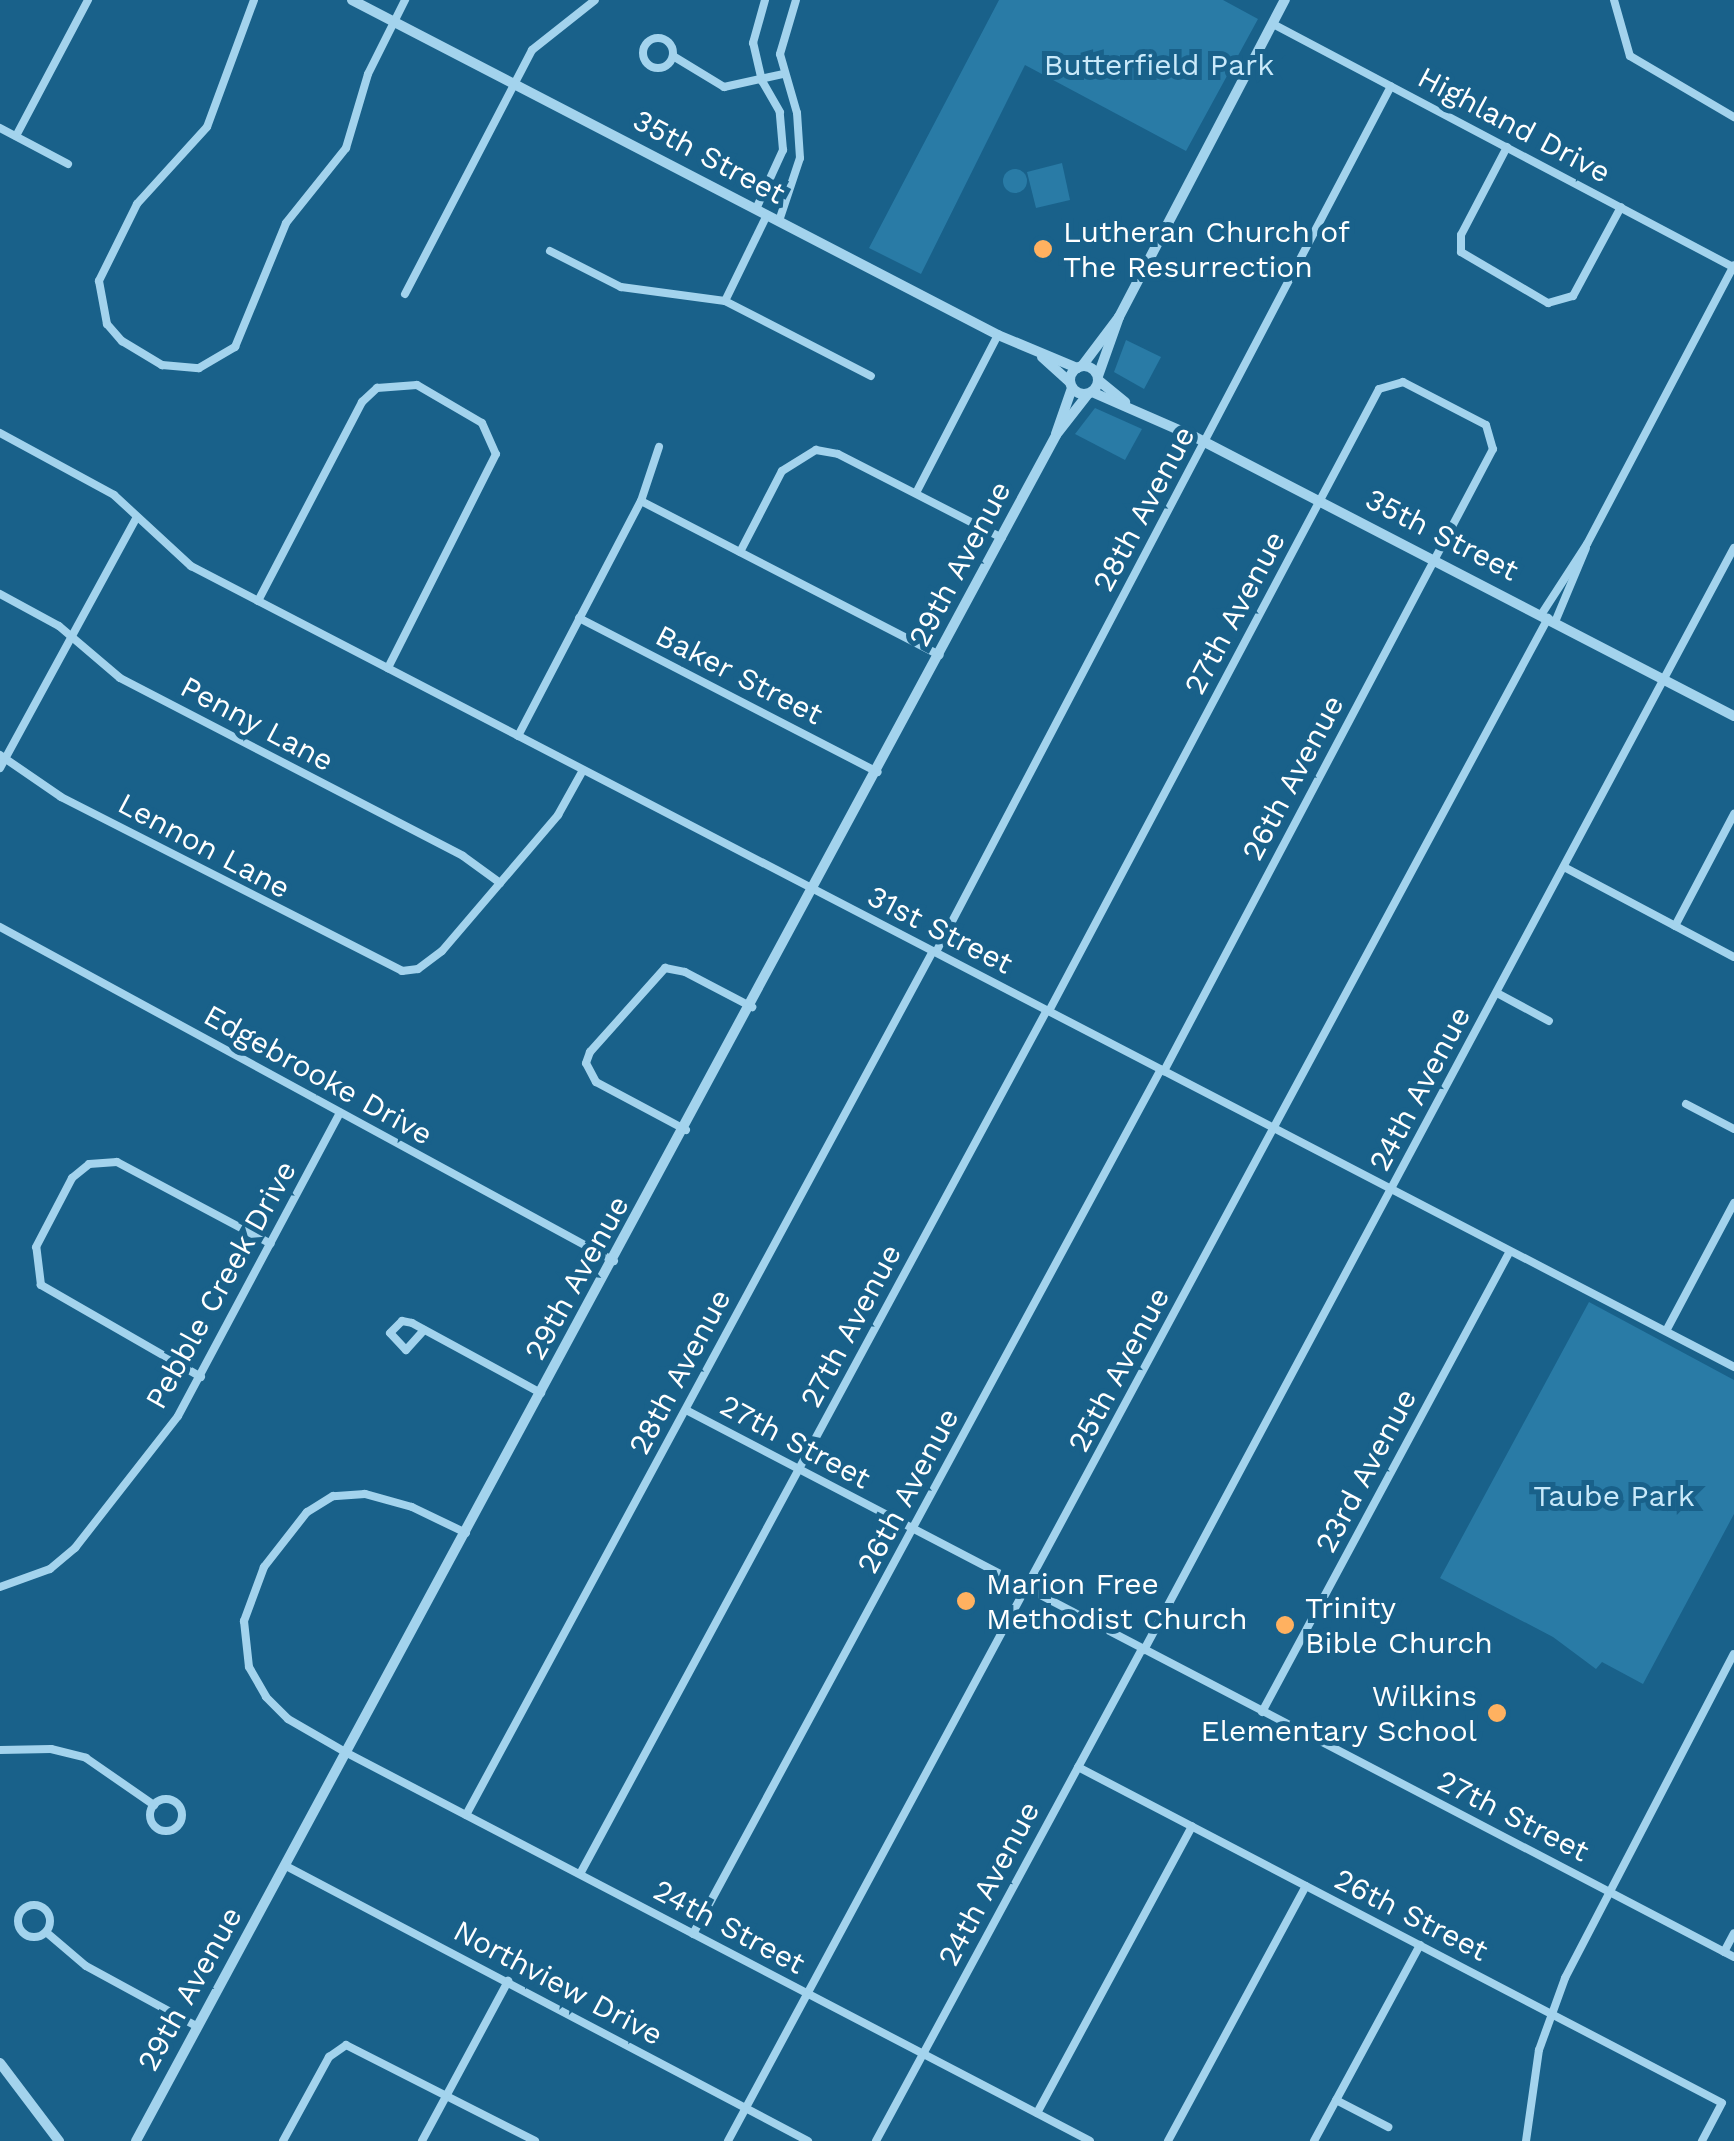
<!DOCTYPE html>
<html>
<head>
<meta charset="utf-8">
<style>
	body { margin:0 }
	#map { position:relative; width:1734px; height:2141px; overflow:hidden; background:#19618a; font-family:"Work Sans",sans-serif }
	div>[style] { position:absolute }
	.green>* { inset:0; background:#297ba6 }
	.round { border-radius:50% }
	.minor>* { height:8px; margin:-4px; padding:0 4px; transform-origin:4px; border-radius:4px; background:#a3d3ed }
	.minor>.ring { margin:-4px; padding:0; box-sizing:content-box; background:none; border:8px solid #a3d3ed; border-radius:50% }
	.tertiary>* { height:10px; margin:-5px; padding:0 5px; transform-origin:5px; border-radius:5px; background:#a3d3ed }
	.tertiary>.ring { margin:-5px; padding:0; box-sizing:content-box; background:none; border:10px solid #a3d3ed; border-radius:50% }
	.dots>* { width:28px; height:28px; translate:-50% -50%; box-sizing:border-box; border:5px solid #19618a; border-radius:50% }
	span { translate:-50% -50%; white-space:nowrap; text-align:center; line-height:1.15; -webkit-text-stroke:10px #19618a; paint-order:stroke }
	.park-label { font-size:30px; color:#c9e9fa }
	.street-label { font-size:30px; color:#fff }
	.poi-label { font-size:30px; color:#fff }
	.left { translate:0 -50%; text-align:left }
	.right { translate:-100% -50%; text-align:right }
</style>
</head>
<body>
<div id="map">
	<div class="green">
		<div style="clip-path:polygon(999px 0,1223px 0,1258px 19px,1186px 151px,1025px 65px,921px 274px,869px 248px)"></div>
		<div style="clip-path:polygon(1062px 163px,1070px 200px,1036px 208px,1027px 172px)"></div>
		<div class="round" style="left:1003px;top:169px;width:24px;height:24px"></div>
		<div style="clip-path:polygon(1126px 340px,1161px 357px,1144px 389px,1114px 372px)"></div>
		<div style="clip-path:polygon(1095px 408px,1142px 429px,1125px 460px,1075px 434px)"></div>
		<div style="clip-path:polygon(1589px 1302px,1734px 1380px,1734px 1514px,1643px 1684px,1602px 1662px,1596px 1669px,1553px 1637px,1440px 1578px)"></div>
	</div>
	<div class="minor">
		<div style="left:254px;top:0;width:135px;rotate:110.3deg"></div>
		<div style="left:207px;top:127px;width:104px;rotate:132.3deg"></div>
		<div style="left:137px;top:204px;width:86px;rotate:116.3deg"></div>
		<div style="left:99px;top:281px;width:44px;rotate:79.5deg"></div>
		<div style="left:107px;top:324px;width:23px;rotate:49deg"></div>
		<div style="left:122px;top:341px;width:47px;rotate:31deg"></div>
		<div style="left:162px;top:365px;width:37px;rotate:5deg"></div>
		<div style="left:199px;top:368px;width:42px;rotate:-30.3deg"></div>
		<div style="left:235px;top:347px;width:134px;rotate:-67.6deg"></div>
		<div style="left:286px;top:223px;width:96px;rotate:-51.3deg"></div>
		<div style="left:346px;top:148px;width:77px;rotate:-73.4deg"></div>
		<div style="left:368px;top:74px;width:83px;rotate:-63.4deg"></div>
		<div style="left:1614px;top:0;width:58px;rotate:74.1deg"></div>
		<div style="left:1630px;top:56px;width:121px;rotate:30.4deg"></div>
		<div style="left:1273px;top:24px;width:520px;rotate:27.85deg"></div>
		<div class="ring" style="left:643px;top:38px;width:22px;height:22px"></div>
		<div style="left:673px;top:56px;width:60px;rotate:31.3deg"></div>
		<div style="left:724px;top:87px;width:60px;rotate:-12.4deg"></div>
		<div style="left:0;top:128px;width:77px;rotate:27.9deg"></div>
		<div style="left:16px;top:136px;width:154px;rotate:-62.1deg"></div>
		<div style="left:1507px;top:147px;width:99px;rotate:117.6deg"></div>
		<div style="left:1461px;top:235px;width:17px;rotate:90deg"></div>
		<div style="left:1461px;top:252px;width:101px;rotate:30.4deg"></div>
		<div style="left:1548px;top:303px;width:26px;rotate:-16deg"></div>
		<div style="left:1573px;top:296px;width:101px;rotate:-61.7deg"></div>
		<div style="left:756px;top:209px;width:65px;rotate:-65.4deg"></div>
		<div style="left:783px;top:150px;width:38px;rotate:-95deg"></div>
		<div style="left:780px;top:112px;width:36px;rotate:-120deg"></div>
		<div style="left:762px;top:81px;width:39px;rotate:-103deg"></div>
		<div style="left:753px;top:43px;width:45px;rotate:-74.4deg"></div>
		<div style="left:779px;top:221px;width:66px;rotate:-71.6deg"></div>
		<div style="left:800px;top:158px;width:45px;rotate:-93.8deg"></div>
		<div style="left:797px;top:113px;width:61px;rotate:-106.1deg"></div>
		<div style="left:780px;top:54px;width:56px;rotate:-73.5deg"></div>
		<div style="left:550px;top:251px;width:80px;rotate:26.9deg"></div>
		<div style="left:621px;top:287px;width:105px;rotate:7.7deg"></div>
		<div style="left:725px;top:301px;width:164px;rotate:27.2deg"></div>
		<div style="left:405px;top:294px;width:275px;rotate:-62.5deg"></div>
		<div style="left:532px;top:50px;width:80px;rotate:-38.4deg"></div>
		<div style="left:725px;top:301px;width:96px;rotate:-64deg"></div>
		<div style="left:0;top:433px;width:130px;rotate:28.5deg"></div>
		<div style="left:114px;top:495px;width:105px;rotate:42.7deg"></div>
		<div style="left:191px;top:566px;width:1739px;rotate:27.43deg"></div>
		<div style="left:916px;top:493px;width:178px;rotate:-62.6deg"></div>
		<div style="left:641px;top:501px;width:336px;rotate:27.3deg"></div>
		<div style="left:740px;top:552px;width:91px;rotate:-62.6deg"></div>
		<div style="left:782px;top:471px;width:40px;rotate:-32deg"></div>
		<div style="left:816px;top:450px;width:22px;rotate:10deg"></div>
		<div style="left:838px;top:454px;width:184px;rotate:27.1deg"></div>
		<div style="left:0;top:594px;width:67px;rotate:28.5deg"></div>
		<div style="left:59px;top:626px;width:80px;rotate:40.4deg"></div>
		<div style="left:120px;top:678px;width:386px;rotate:27.4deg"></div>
		<div style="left:463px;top:856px;width:46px;rotate:36.1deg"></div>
		<div style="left:258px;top:601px;width:225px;rotate:-62.4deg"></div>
		<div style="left:362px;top:402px;width:21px;rotate:-43deg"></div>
		<div style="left:377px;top:388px;width:40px;rotate:-4.3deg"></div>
		<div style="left:417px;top:385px;width:75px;rotate:30.3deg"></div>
		<div style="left:482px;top:423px;width:34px;rotate:66deg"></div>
		<div style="left:496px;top:454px;width:240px;rotate:116.8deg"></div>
		<div style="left:1541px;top:615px;width:85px;rotate:-57.1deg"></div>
		<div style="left:1587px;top:544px;width:315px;rotate:-62.2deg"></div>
		<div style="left:579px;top:618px;width:336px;rotate:27.3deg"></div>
		<div style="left:1555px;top:622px;width:80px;rotate:-67.3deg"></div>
		<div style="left:518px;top:736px;width:265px;rotate:-62.4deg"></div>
		<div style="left:641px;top:501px;width:57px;rotate:-71.6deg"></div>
		<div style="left:0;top:755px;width:74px;rotate:34.5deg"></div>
		<div style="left:61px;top:797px;width:383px;rotate:27deg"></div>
		<div style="left:402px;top:971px;width:16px;rotate:-7deg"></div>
		<div style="left:418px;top:969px;width:30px;rotate:-37deg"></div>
		<div style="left:442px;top:951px;width:179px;rotate:-49.5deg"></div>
		<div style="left:558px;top:815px;width:51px;rotate:-60.9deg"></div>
		<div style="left:0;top:768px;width:286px;rotate:-61.4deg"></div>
		<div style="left:1564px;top:867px;width:192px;rotate:27.9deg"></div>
		<div style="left:1675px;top:926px;width:127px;rotate:-62.2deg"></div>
		<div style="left:0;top:927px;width:699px;rotate:28.55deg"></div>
		<div style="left:936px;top:952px;width:978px;rotate:-62.28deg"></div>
		<div style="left:1497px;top:993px;width:59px;rotate:28.3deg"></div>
		<div style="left:1049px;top:1011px;width:704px;rotate:-62.05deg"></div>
		<div style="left:1379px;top:389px;width:25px;rotate:-16deg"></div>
		<div style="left:1403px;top:382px;width:93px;rotate:27.4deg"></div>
		<div style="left:1486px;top:425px;width:25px;rotate:74deg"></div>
		<div style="left:1493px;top:449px;width:704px;rotate:117.88deg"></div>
		<div style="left:1686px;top:1104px;width:54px;rotate:27.5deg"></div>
		<div style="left:686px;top:1130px;width:102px;rotate:-151.9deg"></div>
		<div style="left:596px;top:1082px;width:21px;rotate:-118deg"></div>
		<div style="left:586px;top:1063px;width:12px;rotate:-70deg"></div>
		<div style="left:590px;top:1052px;width:113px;rotate:-48.2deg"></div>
		<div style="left:665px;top:968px;width:20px;rotate:11deg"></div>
		<div style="left:685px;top:972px;width:76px;rotate:27.6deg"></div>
		<div style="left:424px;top:1330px;width:27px;rotate:132deg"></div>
		<div style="left:406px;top:1350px;width:23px;rotate:-133deg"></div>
		<div style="left:390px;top:1333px;width:17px;rotate:-45deg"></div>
		<div style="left:402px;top:1321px;width:10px;rotate:11deg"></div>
		<div style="left:412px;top:1323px;width:147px;rotate:28.5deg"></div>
		<div style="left:1666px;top:1331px;width:145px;rotate:-62deg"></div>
		<div style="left:201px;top:1377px;width:185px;rotate:-150.1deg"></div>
		<div style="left:41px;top:1285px;width:38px;rotate:-97deg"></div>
		<div style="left:36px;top:1247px;width:78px;rotate:-62.4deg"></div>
		<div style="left:72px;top:1178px;width:22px;rotate:-39deg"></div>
		<div style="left:89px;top:1164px;width:28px;rotate:-4deg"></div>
		<div style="left:117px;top:1162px;width:174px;rotate:28deg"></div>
		<div style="left:686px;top:1410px;width:1182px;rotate:27.56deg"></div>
		<div style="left:466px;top:1533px;width:60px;rotate:-154.3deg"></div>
		<div style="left:412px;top:1507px;width:49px;rotate:-164.5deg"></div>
		<div style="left:365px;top:1494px;width:32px;rotate:176deg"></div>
		<div style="left:333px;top:1496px;width:31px;rotate:148deg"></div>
		<div style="left:307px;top:1512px;width:70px;rotate:128deg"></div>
		<div style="left:264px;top:1567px;width:58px;rotate:110.3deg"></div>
		<div style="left:244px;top:1621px;width:46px;rotate:83.8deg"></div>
		<div style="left:249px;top:1667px;width:34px;rotate:60deg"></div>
		<div style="left:266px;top:1697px;width:31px;rotate:45deg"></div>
		<div style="left:288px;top:1719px;width:68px;rotate:30deg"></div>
		<div style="left:347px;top:1753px;width:838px;rotate:27.57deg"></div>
		<div style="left:0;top:1587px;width:53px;rotate:-19.8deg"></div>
		<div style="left:50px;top:1569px;width:33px;rotate:-40deg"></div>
		<div style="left:75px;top:1548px;width:167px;rotate:-52deg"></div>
		<div style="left:178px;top:1416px;width:344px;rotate:-61.9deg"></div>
		<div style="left:1144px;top:1650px;width:1250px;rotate:-61.84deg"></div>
		<div style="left:1262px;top:1712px;width:523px;rotate:-61.72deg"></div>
		<div style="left:0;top:1750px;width:51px;rotate:-1.1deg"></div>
		<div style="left:51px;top:1749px;width:36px;rotate:14deg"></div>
		<div style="left:86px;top:1758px;width:83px;rotate:34.7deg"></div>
		<div style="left:1078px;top:1767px;width:726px;rotate:27.55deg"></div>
		<div style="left:1722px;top:2103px;width:43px;rotate:117.8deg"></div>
		<div class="ring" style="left:150px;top:1799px;width:24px;height:24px"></div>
		<div style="left:466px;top:1815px;width:982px;rotate:-61.61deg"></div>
		<div style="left:286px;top:1866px;width:590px;rotate:27.78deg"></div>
		<div style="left:580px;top:1874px;width:982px;rotate:-61.61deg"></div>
		<div class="ring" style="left:18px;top:1905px;width:24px;height:24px"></div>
		<div style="left:46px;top:1932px;width:52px;rotate:40.4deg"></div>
		<div style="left:86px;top:1966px;width:125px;rotate:28.6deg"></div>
		<div style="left:693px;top:1934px;width:983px;rotate:-61.58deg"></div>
		<div style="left:1724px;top:1952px;width:21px;rotate:-62deg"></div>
		<div style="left:1336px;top:2100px;width:59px;rotate:27.4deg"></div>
		<div style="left:1037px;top:2113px;width:326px;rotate:-61.6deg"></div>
		<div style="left:283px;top:2141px;width:96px;rotate:-61.3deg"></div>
		<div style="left:329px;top:2057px;width:21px;rotate:-35deg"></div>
		<div style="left:346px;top:2045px;width:212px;rotate:26.9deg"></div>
		<div style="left:422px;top:2141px;width:182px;rotate:-61.7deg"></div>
		<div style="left:728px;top:2141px;width:1730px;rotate:-61.7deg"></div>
		<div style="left:876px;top:2141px;width:559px;rotate:-61.6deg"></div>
		<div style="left:1168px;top:2141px;width:290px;rotate:-61.6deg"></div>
		<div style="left:1314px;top:2141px;width:223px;rotate:-61.6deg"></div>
		<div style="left:1526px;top:2141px;width:92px;rotate:-81.9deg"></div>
		<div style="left:1539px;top:2050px;width:77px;rotate:-70.1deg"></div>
		<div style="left:1565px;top:1978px;width:365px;rotate:-62.5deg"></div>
	</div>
	<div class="tertiary">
		<div style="left:352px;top:0;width:728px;rotate:27.41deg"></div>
		<div style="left:998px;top:335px;width:86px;rotate:22.7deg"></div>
		<div style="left:1042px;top:357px;width:38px;rotate:42deg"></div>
		<div class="ring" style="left:1070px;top:366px;width:18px;height:18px"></div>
		<div style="left:1082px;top:366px;width:61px;rotate:-52.9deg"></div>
		<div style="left:1119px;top:317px;width:358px;rotate:-62.4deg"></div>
		<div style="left:1098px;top:376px;width:63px;rotate:-70.4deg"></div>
		<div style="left:1098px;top:380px;width:35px;rotate:39deg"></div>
		<div style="left:1092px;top:392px;width:112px;rotate:23.6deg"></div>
		<div style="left:1195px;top:437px;width:607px;rotate:27.37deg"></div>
		<div style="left:1056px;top:434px;width:49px;rotate:-70.8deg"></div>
		<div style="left:0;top:2063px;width:98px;rotate:52.9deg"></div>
		<div style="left:136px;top:2141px;width:1938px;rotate:-61.66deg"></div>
		<div style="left:1056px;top:435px;width:52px;rotate:-52deg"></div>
	</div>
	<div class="dots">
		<div style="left:1043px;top:249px;background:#ffb160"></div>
		<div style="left:966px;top:1601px;background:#ffb160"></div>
		<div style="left:1285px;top:1625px;background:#ffb160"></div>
		<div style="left:1497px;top:1713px;background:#ffb160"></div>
	</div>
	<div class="park-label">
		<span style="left:1159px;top:65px">Butterfield Park</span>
		<span style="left:1614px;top:1496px">Taube Park</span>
	</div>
	<div class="street-label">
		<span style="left:1514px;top:125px;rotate:28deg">Highland Drive</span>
		<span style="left:709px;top:157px;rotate:28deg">35th Street</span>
		<span style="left:1144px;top:509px;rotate:-62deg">28th Avenue</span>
		<span style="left:1442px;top:535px;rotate:27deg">35th Street</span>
		<span style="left:960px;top:564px;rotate:-62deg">29th Avenue</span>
		<span style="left:1235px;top:613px;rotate:-62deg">27th Avenue</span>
		<span style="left:739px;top:675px;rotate:27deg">Baker Street</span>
		<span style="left:257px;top:724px;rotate:28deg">Penny Lane</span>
		<span style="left:1293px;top:778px;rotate:-62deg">26th Avenue</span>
		<span style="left:204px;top:846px;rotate:28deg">Lennon Lane</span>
		<span style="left:940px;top:930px;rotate:27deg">31st Street</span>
		<span style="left:318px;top:1075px;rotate:29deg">Edgebrooke Drive</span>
		<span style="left:1420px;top:1089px;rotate:-62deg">24th Avenue</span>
		<span style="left:577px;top:1278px;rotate:-61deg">29th Avenue</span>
		<span style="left:221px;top:1285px;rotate:-61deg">Pebble Creek Drive</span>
		<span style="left:851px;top:1326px;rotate:-62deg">27th Avenue</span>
		<span style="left:1119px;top:1370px;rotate:-62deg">25th Avenue</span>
		<span style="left:680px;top:1372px;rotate:-62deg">28th Avenue</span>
		<span style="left:795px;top:1442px;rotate:28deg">27th Street</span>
		<span style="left:1366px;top:1471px;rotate:-62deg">23rd Avenue</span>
		<span style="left:908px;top:1491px;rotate:-62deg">26th Avenue</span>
		<span style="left:1513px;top:1816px;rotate:27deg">27th Street</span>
		<span style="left:989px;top:1884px;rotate:-62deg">24th Avenue</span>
		<span style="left:1411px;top:1915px;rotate:27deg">26th Street</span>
		<span style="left:729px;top:1927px;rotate:28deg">24th Street</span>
		<span style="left:558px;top:1983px;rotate:28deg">Northview Drive</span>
		<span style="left:190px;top:1989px;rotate:-61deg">29th Avenue</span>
	</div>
	<div class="poi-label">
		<span class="left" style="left:1063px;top:249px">Lutheran Church of<br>The Resurrection</span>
		<span class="left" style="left:986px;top:1601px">Marion Free<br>Methodist Church</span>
		<span class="left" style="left:1305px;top:1625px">Trinity<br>Bible Church</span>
		<span class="right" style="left:1477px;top:1713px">Wilkins<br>Elementary School</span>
	</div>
</div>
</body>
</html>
